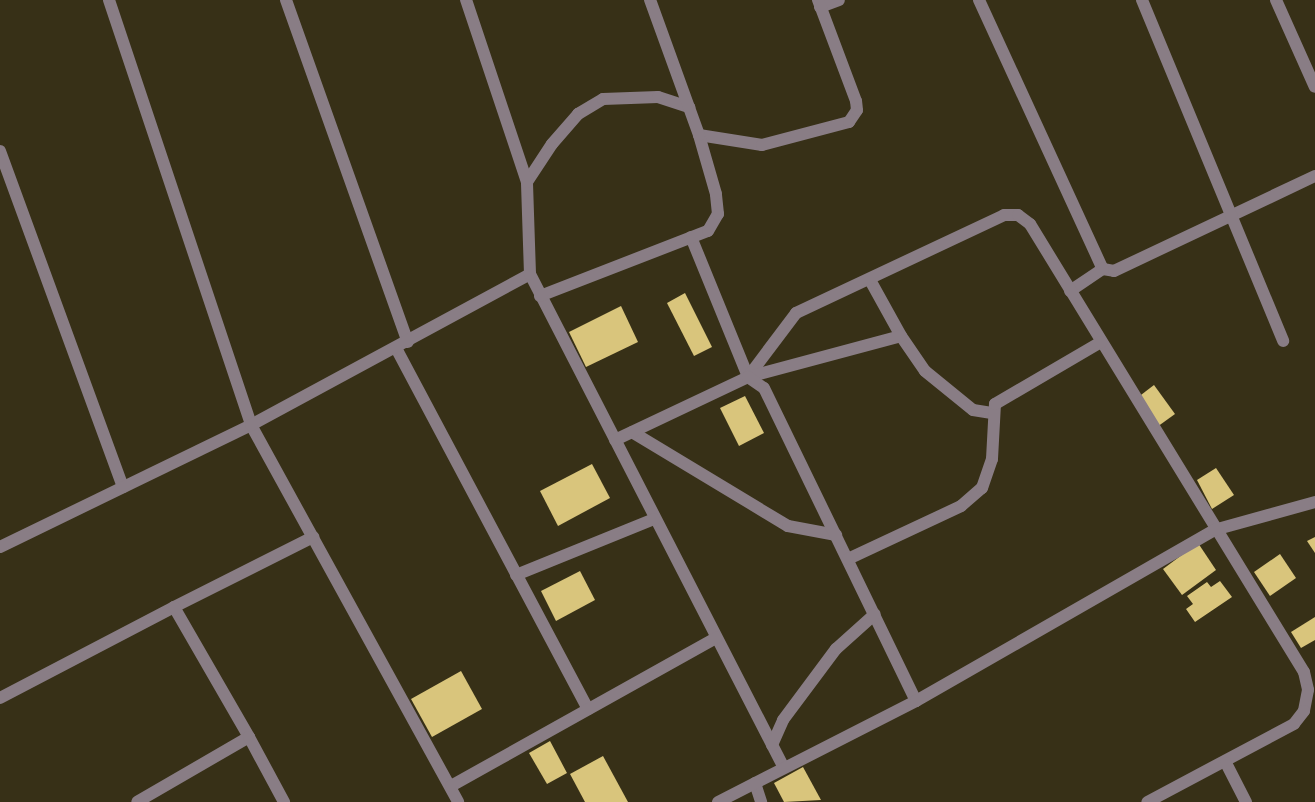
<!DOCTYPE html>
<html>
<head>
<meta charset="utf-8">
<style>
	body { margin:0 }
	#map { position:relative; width:1315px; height:802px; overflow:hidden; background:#373017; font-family:"Work Sans",sans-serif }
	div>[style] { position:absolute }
	.building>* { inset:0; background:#d9c57c }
	.street>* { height:12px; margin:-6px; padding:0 6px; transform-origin:6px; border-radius:6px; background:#897d85 }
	span { translate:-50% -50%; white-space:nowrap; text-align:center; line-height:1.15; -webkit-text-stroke:6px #2d260d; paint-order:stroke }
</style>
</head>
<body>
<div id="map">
	<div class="building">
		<div style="clip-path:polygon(685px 293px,712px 347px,694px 356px,667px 303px)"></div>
		<div style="clip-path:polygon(621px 306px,638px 342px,586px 367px,569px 332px)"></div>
		<div style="clip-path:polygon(1154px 385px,1175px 414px,1157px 427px,1137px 398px)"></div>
		<div style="clip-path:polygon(745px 396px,764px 433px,739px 446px,720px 408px)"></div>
		<div style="clip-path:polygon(592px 464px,610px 498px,558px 526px,540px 491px)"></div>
		<div style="clip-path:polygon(1216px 468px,1234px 495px,1212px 509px,1197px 480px)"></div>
		<div style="clip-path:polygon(1315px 537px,1315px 553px,1307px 541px)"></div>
		<div style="clip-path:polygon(1198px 543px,1216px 570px,1182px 595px,1163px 569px)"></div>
		<div style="clip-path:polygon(1280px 554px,1296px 578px,1270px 596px,1254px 572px)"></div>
		<div style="clip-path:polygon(580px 571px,595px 600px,556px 621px,541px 591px)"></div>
		<div style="clip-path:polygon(1220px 581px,1232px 597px,1195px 622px,1186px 609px,1193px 604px,1187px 596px,1207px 582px,1211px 587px)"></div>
		<div style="clip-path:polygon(1315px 617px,1315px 640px,1301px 648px,1291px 632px)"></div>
		<div style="clip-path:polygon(461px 671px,482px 709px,432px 737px,411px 699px)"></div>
		<div style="clip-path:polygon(550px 741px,567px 773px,547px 784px,529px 753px)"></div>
		<div style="clip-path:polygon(603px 756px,628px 802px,585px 802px,570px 774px)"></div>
		<div style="clip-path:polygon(803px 767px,821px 800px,784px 802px,774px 783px)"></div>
	</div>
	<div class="street">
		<div style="left:109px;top:0;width:448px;rotate:71.5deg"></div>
		<div style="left:251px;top:425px;width:430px;rotate:61.2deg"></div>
		<div style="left:286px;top:0;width:363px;rotate:70.4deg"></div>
		<div style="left:979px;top:0;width:296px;rotate:65.3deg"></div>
		<div style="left:1103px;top:269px;width:11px;rotate:10deg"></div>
		<div style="left:1114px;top:271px;width:222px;rotate:-25.3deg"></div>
		<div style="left:1142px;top:0;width:369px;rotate:67.5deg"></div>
		<div style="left:1276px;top:0;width:95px;rotate:65.9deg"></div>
		<div style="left:820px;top:7px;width:20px;rotate:-20deg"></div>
		<div style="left:699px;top:135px;width:64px;rotate:9deg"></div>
		<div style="left:762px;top:145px;width:90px;rotate:-14.8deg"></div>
		<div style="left:849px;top:122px;width:14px;rotate:-56deg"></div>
		<div style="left:857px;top:110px;width:9px;rotate:-96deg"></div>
		<div style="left:856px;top:101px;width:108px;rotate:-110.6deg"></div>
		<div style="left:0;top:151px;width:358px;rotate:69.9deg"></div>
		<div style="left:527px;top:182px;width:45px;rotate:-56.7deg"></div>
		<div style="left:552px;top:144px;width:40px;rotate:-49deg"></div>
		<div style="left:578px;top:114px;width:29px;rotate:-31deg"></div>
		<div style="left:603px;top:99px;width:55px;rotate:-2.1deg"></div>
		<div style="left:658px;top:97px;width:33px;rotate:18deg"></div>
		<div style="left:691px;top:237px;width:151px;rotate:67.8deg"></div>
		<div style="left:530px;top:274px;width:555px;rotate:62.79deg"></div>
		<div style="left:870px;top:280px;width:64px;rotate:61deg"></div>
		<div style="left:901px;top:336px;width:42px;rotate:55.6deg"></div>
		<div style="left:925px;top:371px;width:62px;rotate:39.1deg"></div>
		<div style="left:973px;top:410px;width:19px;rotate:9deg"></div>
		<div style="left:1070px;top:291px;width:40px;rotate:-34deg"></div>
		<div style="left:540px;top:296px;width:180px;rotate:-21.2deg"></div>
		<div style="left:708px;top:231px;width:20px;rotate:-60deg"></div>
		<div style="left:718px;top:214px;width:20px;rotate:-96deg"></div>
		<div style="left:716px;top:194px;width:61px;rotate:-106.1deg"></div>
		<div style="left:699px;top:135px;width:144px;rotate:-109.9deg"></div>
		<div style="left:396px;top:348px;width:409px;rotate:62deg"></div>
		<div style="left:748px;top:377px;width:80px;rotate:-53.1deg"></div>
		<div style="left:796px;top:313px;width:230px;rotate:-25.2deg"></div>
		<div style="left:1004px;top:215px;width:14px"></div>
		<div style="left:1018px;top:215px;width:15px;rotate:37deg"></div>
		<div style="left:1030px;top:224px;width:525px;rotate:58.55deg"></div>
		<div style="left:1304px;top:672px;width:18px;rotate:77deg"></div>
		<div style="left:1308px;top:690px;width:21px;rotate:101deg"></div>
		<div style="left:1304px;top:711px;width:16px;rotate:128deg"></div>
		<div style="left:1294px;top:724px;width:166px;rotate:152deg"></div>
		<div style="left:748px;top:377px;width:158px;rotate:-15deg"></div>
		<div style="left:632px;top:432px;width:182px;rotate:31.1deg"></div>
		<div style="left:788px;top:526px;width:49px;rotate:10.6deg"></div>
		<div style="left:615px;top:440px;width:147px;rotate:-25.3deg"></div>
		<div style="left:748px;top:377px;width:19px;rotate:35deg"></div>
		<div style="left:764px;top:388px;width:348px;rotate:64.1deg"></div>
		<div style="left:0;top:547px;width:279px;rotate:-25.9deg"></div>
		<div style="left:251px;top:425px;width:317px;rotate:-28.4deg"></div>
		<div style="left:530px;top:274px;width:92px;rotate:-91.9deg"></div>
		<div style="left:527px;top:182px;width:192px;rotate:-108.5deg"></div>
		<div style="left:848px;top:559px;width:125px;rotate:-25.1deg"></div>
		<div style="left:961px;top:506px;width:28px;rotate:-41deg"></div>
		<div style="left:982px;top:488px;width:31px;rotate:-71deg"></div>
		<div style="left:992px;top:459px;width:55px;rotate:-86.9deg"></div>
		<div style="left:995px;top:404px;width:123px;rotate:-30.3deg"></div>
		<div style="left:516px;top:575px;width:149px;rotate:-22.1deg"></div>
		<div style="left:174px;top:607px;width:156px;rotate:-26.7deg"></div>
		<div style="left:0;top:698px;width:196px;rotate:-27.6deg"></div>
		<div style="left:174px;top:607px;width:150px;rotate:60deg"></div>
		<div style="left:249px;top:737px;width:129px;rotate:149.9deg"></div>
		<div style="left:249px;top:737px;width:74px;rotate:61.7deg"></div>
		<div style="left:772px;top:745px;width:27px;rotate:-66deg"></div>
		<div style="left:783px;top:720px;width:89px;rotate:-53.3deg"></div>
		<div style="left:836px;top:649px;width:52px;rotate:-41.9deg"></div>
		<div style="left:1226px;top:763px;width:44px;rotate:62.9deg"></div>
		<div style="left:755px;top:783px;width:20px;rotate:72deg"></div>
		<div style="left:451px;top:786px;width:304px;rotate:-29.2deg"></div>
		<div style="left:718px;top:802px;width:222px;rotate:-27deg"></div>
		<div style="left:916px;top:701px;width:344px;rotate:-29.8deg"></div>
		<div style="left:1214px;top:530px;width:105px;rotate:-15.5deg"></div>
	</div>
</div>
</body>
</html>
